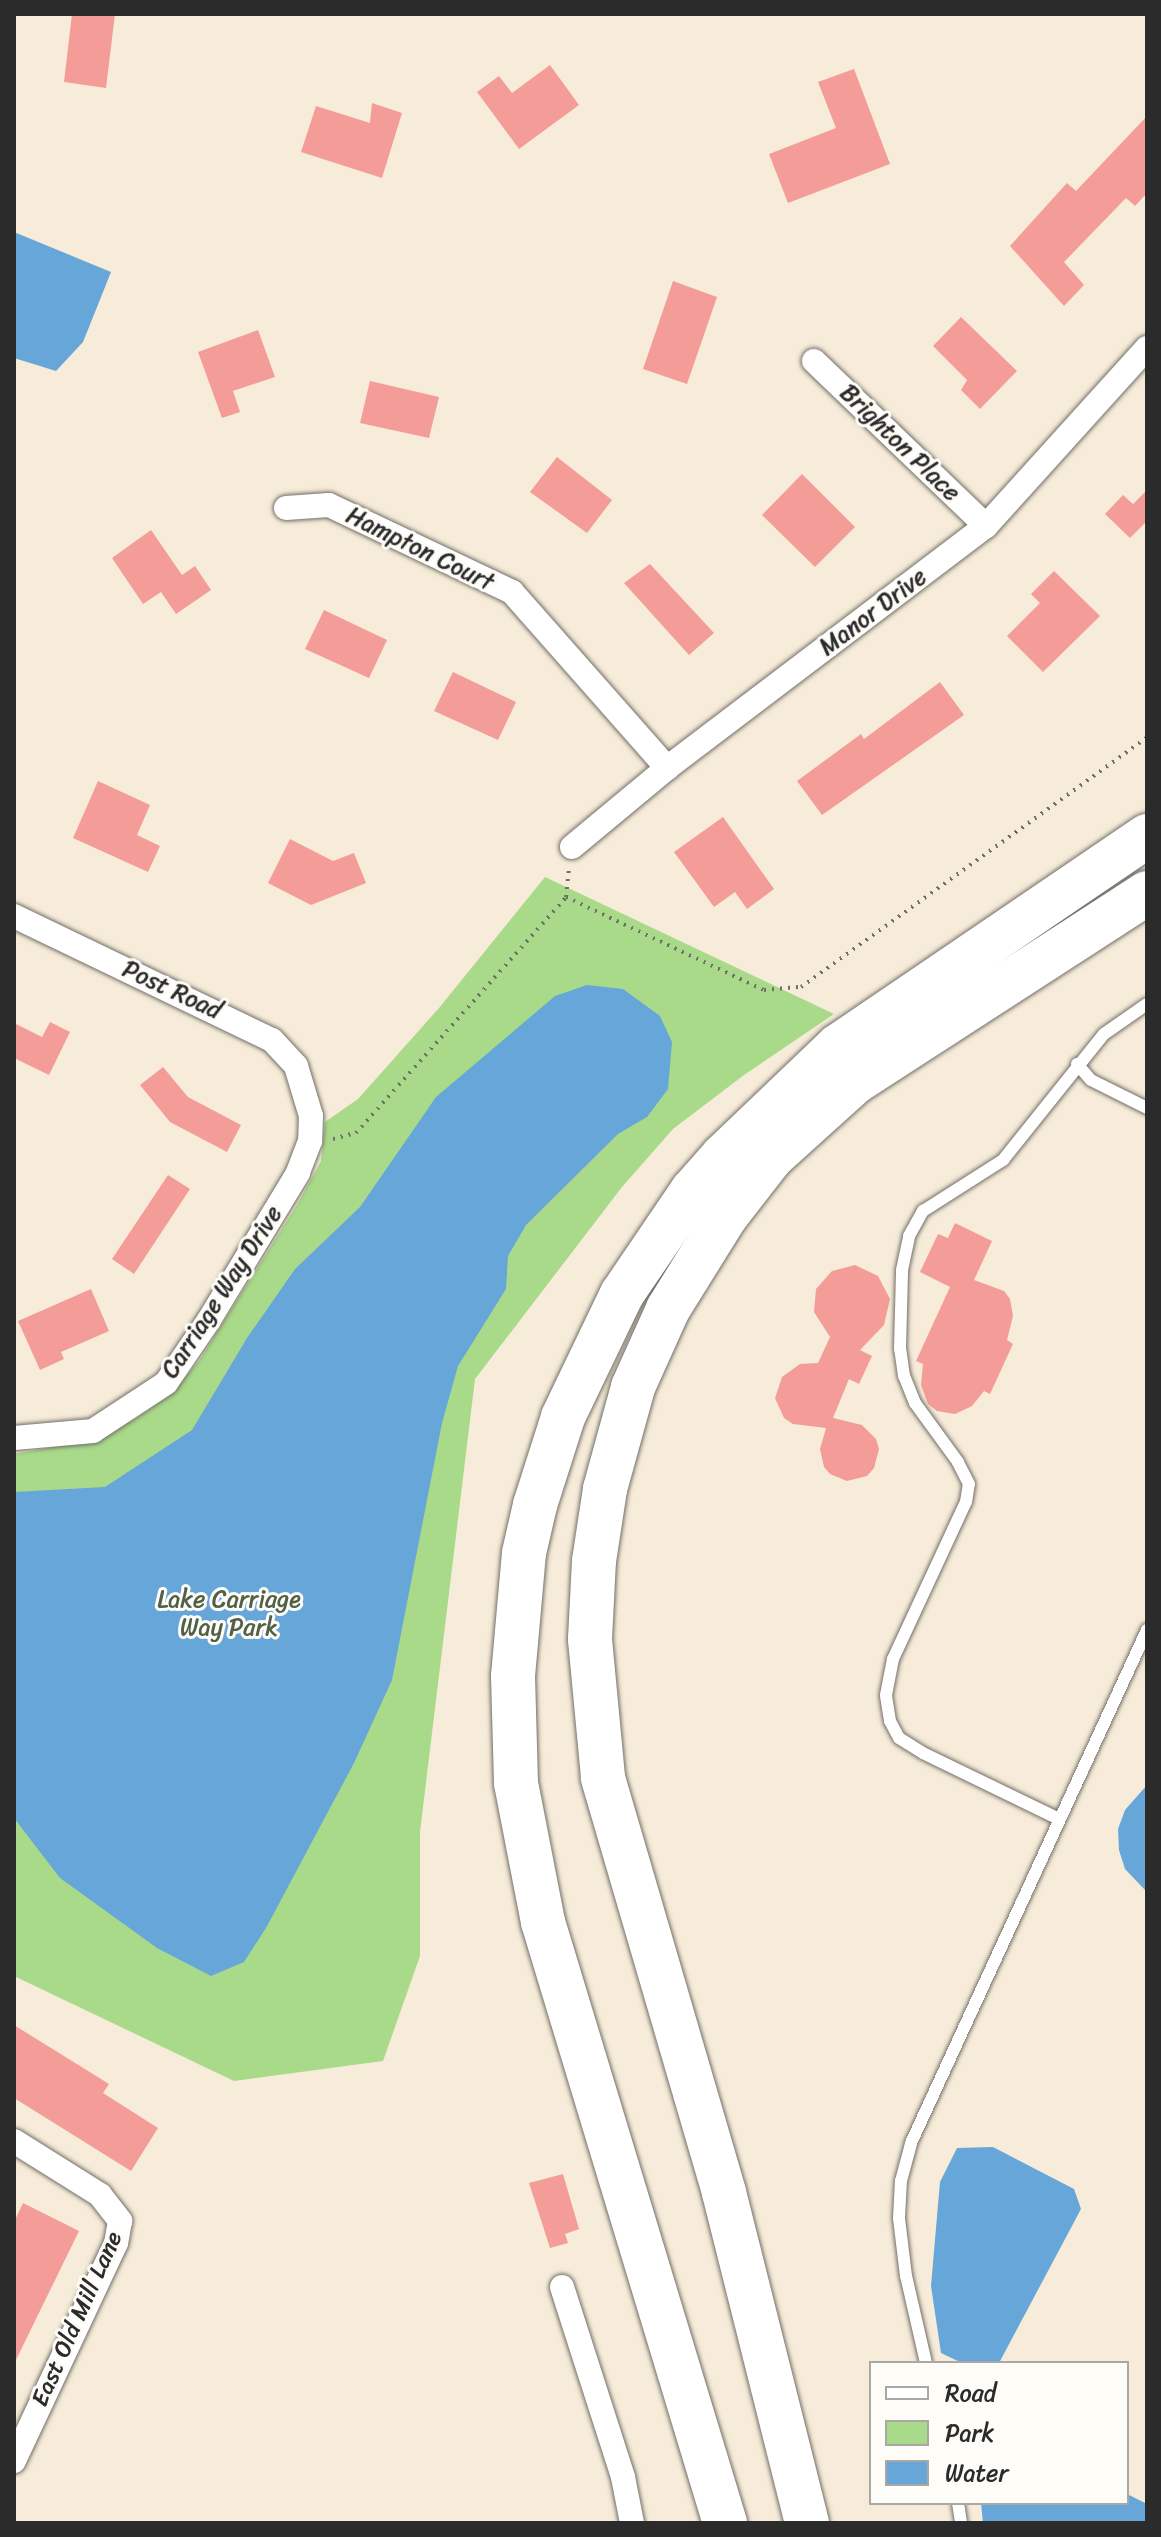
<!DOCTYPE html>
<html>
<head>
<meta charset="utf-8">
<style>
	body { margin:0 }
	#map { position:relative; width:1161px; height:2537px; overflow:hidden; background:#f7ecd9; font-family:Sriracha,sans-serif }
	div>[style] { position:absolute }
	.green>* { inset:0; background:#a9da89 }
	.water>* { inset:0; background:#66a6d9 }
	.building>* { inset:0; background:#f49c98 }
	.path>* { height:4px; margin-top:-2px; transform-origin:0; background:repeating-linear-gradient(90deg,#726f68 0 2px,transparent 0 8px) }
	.roads { filter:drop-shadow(0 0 2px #726f68) drop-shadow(0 0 2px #726f68) }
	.lane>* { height:12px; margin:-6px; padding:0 6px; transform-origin:6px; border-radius:6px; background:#fff }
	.street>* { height:24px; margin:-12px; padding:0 12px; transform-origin:12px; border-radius:12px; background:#fff }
	.highway>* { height:44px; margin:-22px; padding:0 22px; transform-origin:22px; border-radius:22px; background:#fff }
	span { translate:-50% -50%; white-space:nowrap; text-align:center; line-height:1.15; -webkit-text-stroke:6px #fdfcf7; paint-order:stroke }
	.street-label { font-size:24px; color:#2b2b2b }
	.park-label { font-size:24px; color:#516047 }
	.frame { position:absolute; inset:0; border:16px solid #2b2b2b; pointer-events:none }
	.legend { position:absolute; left:869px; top:2361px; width:260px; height:144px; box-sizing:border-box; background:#fdfcf7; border:2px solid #a9a8a5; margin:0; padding:10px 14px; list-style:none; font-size:24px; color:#2b2b2b }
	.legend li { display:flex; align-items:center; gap:16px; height:40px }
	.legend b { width:40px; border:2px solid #a9a8a5 }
</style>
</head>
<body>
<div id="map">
	<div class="green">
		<div style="clip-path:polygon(545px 877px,834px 1014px,744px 1075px,673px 1129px,622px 1187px,475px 1379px,420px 1832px,420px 1956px,383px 2061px,234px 2081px,14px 1976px,14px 1454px,93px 1440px,135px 1419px,169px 1396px,199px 1361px,297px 1205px,321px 1161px,325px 1122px,358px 1099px,439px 1008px)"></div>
	</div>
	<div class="water">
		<div style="clip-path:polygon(14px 232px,111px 272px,83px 342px,56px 371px,14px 358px)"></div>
		<div style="clip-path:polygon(587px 985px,623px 989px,660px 1016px,672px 1042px,668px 1089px,647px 1117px,618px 1134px,526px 1225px,508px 1256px,506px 1289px,458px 1366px,442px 1423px,392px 1680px,354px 1763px,266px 1928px,244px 1962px,211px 1976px,157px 1948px,60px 1878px,14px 1818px,14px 1492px,105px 1487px,192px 1430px,247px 1338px,295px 1269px,360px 1207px,436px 1097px,555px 996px)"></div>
		<div style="clip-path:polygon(1147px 1785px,1147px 1892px,1125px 1869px,1119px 1850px,1118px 1829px,1125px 1810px)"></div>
		<div style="clip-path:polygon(993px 2147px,1074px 2189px,1081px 2209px,999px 2363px,962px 2363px,941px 2353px,931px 2286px,940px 2182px,957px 2148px)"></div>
		<div style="clip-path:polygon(1127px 2494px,1147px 2504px,1147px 2523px,983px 2523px,981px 2503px,1127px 2503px)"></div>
	</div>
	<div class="building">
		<div style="clip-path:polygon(72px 14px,115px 14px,106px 88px,64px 82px)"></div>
		<div style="clip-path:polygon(550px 65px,579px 105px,519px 149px,477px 92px,499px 76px,512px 93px)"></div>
		<div style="clip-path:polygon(854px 69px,890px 164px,788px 203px,769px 154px,836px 128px,818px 82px)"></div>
		<div style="clip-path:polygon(372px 103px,402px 113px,382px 178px,301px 152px,316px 106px,370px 123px)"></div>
		<div style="clip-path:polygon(1147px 116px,1147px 193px,1135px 206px,1126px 198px,1064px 262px,1084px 285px,1064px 306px,1010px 246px,1067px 183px,1076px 191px)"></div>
		<div style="clip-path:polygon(673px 281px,717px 297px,687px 384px,643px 369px)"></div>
		<div style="clip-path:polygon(961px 317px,1017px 371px,980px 409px,961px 390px,967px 380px,933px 346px)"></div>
		<div style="clip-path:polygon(258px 330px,275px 377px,233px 391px,240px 412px,222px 418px,198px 352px)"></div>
		<div style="clip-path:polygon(370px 381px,439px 397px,429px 438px,360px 423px)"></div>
		<div style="clip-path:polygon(557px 457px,612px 500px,587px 533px,530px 492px)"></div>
		<div style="clip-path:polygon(802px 474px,855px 527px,815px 567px,762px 515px)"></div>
		<div style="clip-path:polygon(1147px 490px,1147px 521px,1130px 538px,1105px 514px,1123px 495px,1133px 504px)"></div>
		<div style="clip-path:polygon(151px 530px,182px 575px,195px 566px,211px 590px,176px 614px,161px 592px,143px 604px,112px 558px)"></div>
		<div style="clip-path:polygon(650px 564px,714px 633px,689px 655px,624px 583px)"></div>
		<div style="clip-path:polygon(1054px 571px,1100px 616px,1043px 672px,1007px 636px,1040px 603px,1031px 594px)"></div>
		<div style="clip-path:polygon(324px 610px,387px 640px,369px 678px,305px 649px)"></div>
		<div style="clip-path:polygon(453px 672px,516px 702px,498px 740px,434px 711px)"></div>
		<div style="clip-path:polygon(940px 682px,964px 715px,822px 815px,797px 781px,861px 734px,864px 739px)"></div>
		<div style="clip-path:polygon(98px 781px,150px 805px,137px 835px,160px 846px,148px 872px,73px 838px)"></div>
		<div style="clip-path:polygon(723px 817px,774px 889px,747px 909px,735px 892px,714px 907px,674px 852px)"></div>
		<div style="clip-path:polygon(290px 839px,333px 861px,354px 853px,366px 883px,311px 905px,268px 883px)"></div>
		<div style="clip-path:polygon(50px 1022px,70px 1032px,49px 1075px,14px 1058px,14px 1023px,42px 1037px)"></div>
		<div style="clip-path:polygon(163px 1067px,188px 1097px,241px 1125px,227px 1152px,170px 1122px,140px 1085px)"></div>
		<div style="clip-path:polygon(168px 1175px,190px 1189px,134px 1274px,112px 1259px)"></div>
		<div style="clip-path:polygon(955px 1223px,992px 1241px,974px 1280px,1004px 1291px,1010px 1299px,1013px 1316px,1007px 1340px,1013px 1344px,990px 1394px,984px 1391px,972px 1406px,955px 1414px,937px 1411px,928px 1404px,921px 1385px,923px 1364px,916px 1361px,950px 1287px,920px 1272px,938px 1234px,948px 1238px)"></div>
		<div style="clip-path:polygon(855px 1265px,878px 1276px,890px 1299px,884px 1325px,860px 1350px,872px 1356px,859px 1384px,849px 1379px,833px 1418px,862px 1425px,876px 1439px,879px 1449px,874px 1468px,867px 1476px,847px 1481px,830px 1474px,824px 1467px,820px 1449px,826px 1428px,793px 1424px,784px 1418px,775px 1398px,782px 1377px,800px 1364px,818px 1363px,830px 1337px,814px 1312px,816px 1289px,832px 1271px)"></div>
		<div style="clip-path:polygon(91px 1289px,109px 1331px,61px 1352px,64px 1359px,40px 1370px,18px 1321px)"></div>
		<div style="clip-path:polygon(14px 2025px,109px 2084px,103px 2093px,158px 2128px,131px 2171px,14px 2098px)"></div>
		<div style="clip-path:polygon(563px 2174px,579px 2229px,565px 2234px,568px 2243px,550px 2248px,529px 2183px)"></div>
		<div style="clip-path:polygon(23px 2203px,79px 2231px,14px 2364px,14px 2222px)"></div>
	</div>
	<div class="path">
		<div style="left:566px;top:897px;width:219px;rotate:25.2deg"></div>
		<div style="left:764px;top:990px;width:37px;rotate:-5deg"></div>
		<div style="left:801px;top:987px;width:427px;rotate:-35.8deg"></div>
		<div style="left:333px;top:1139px;width:24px;rotate:-15deg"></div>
		<div style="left:356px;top:1133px;width:316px;rotate:-48.3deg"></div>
		<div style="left:566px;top:897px;width:28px;rotate:-84deg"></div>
	</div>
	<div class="roads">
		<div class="lane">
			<div style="left:1077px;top:1064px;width:21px;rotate:49deg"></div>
			<div style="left:1091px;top:1080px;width:63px;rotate:26.6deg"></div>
			<div style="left:1059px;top:1819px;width:151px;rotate:-154.1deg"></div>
			<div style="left:923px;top:1753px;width:28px;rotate:-148deg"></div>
			<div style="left:899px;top:1738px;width:19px;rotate:-118deg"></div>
			<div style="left:890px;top:1721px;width:26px;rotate:-99deg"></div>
			<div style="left:886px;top:1695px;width:37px;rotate:-79deg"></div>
			<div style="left:893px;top:1659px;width:173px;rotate:-65.1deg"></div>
			<div style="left:966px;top:1502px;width:18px;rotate:-81deg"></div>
			<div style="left:969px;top:1484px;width:25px;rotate:-117deg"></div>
			<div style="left:958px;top:1462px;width:73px;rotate:-126.1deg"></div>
			<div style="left:915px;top:1403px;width:29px;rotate:-112deg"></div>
			<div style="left:904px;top:1376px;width:27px;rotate:-98deg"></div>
			<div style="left:900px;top:1349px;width:79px;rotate:-88.5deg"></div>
			<div style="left:902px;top:1270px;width:35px;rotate:-78deg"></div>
			<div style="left:909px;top:1236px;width:29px;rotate:-61deg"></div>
			<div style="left:923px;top:1211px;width:95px;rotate:-32.5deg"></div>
			<div style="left:1003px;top:1160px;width:161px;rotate:-51.3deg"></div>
			<div style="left:1104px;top:1034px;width:52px;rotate:-34.9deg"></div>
			<div style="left:926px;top:2363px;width:89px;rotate:-102.9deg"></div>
			<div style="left:906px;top:2276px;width:58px;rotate:-96.9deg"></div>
			<div style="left:899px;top:2218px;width:37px;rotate:-87deg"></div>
			<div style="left:901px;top:2181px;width:39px;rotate:-75deg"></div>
			<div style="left:911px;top:2143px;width:565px;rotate:-65.3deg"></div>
			<div style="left:958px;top:2503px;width:20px;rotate:81deg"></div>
		</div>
		<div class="street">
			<div style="left:814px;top:361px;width:238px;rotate:43.8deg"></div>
			<div style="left:286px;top:508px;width:43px;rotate:-4deg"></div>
			<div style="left:329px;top:505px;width:203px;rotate:25.4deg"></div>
			<div style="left:512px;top:592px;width:235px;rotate:48.6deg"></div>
			<div style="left:572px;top:847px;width:124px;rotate:-39.7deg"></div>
			<div style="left:667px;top:768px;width:400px;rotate:-37.2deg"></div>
			<div style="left:986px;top:526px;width:240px;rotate:-47.9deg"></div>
			<div style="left:14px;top:916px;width:286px;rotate:25.7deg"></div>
			<div style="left:272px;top:1040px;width:35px;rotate:47deg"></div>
			<div style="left:296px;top:1066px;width:52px;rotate:73.3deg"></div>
			<div style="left:311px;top:1116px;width:25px;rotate:92deg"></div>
			<div style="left:310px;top:1141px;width:34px;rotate:111deg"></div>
			<div style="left:298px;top:1173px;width:172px;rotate:121.2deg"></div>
			<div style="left:209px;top:1320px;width:76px;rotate:124.3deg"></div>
			<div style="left:166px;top:1383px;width:87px;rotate:146.7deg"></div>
			<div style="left:93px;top:1431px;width:79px;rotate:174.9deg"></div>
			<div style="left:14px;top:2141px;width:102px;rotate:32.1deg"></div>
			<div style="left:100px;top:2195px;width:33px;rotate:52deg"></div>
			<div style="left:120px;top:2221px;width:22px;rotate:100deg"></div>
			<div style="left:116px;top:2243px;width:241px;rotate:115.1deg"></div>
			<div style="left:562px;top:2287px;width:200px;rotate:72.2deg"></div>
			<div style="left:623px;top:2477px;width:47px;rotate:78.9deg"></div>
		</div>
		<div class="highway">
			<div style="left:725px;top:2523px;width:628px;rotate:-106.85deg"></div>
			<div style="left:543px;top:1922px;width:142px;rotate:-101deg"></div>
			<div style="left:516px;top:1783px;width:107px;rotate:-91.6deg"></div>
			<div style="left:513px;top:1676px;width:123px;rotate:-84.9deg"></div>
			<div style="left:524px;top:1553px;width:49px;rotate:-77.1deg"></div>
			<div style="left:535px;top:1505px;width:92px;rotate:-72.3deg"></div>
			<div style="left:563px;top:1417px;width:136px;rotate:-64.4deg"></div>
			<div style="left:622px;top:1294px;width:125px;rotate:-55.8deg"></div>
			<div style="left:692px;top:1191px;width:47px;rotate:-48.5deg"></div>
			<div style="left:723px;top:1156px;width:159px;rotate:-43.7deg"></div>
			<div style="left:838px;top:1046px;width:374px;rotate:-34.2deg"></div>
			<div style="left:807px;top:2523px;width:341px;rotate:-104.1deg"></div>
			<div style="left:724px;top:2192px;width:432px;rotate:-106.3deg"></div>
			<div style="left:603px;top:1777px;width:139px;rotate:-95.4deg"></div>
			<div style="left:590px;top:1639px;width:78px;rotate:-87.1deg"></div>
			<div style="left:594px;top:1561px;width:73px;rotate:-81.3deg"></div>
			<div style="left:605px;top:1489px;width:106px;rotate:-74.6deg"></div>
			<div style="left:633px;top:1387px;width:85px;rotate:-65.8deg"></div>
			<div style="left:668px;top:1309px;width:110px;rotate:-58.1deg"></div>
			<div style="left:726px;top:1216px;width:75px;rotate:-52.1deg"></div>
			<div style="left:772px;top:1157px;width:112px;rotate:-42.1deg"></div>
			<div style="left:855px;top:1082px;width:348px;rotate:-32.9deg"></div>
		</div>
	</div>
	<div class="street-label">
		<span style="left:900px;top:443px;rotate:44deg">Brighton Place</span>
		<span style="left:420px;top:549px;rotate:26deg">Hampton Court</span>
		<span style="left:873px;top:612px;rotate:-37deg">Manor Drive</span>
		<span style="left:172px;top:990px;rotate:25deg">Post Road</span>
		<span style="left:222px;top:1292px;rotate:-57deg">Carriage Way Drive</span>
		<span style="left:77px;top:2319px;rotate:-66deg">East Old Mill Lane</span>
	</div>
	<div class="park-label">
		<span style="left:229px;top:1614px">Lake Carriage<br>Way Park</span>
	</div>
	<div class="frame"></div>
	<ul class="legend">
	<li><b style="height:10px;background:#fff"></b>Road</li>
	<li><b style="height:22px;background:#a9da89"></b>Park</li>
	<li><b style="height:22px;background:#66a6d9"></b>Water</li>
	</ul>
</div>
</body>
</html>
